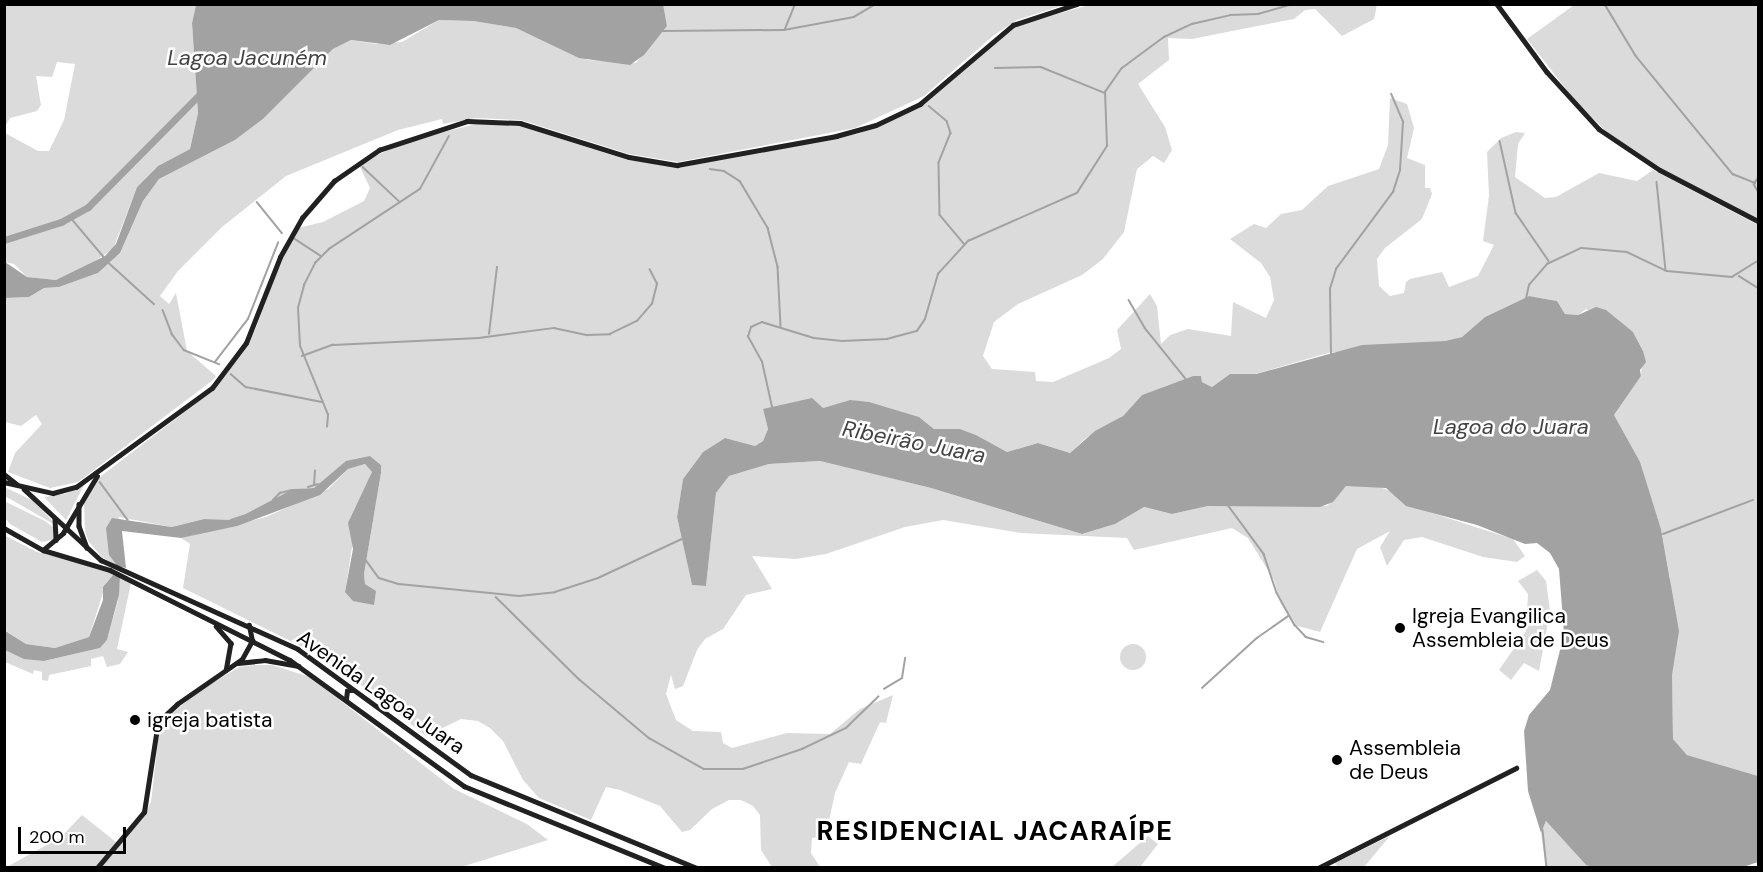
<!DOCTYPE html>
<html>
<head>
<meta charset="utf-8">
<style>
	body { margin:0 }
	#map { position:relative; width:1763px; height:872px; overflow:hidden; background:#fff; font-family:"DM Sans",sans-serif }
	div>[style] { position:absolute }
	.green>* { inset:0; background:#dbdbdb }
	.round { border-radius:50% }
	.water>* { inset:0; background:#a2a2a2 }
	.stream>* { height:1.5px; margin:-0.75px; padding:0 0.75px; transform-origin:0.75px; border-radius:0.75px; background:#a2a2a2 }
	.river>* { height:7px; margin:-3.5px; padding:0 3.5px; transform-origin:3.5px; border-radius:3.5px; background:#a2a2a2 }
	.secondary>* { height:4.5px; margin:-2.25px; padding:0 2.25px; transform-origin:2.25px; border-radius:2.25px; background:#212121 }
	.dots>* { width:16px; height:16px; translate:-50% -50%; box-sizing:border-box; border:3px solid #fff; border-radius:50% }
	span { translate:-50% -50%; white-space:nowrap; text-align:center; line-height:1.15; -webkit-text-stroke:5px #fff; paint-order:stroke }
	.poi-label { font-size:21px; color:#000 }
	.left { translate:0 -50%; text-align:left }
	.street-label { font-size:21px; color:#000 }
	.water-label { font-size:22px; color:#434343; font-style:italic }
	.district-label { font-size:27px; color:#000; font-weight:700; letter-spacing:1.5px }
	.frame { position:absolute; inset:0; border:6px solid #000; pointer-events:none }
	.scale { position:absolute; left:18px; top:827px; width:108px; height:27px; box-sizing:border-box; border:3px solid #000; border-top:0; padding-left:8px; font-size:18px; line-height:21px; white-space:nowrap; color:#000; -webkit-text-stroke:4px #fff; paint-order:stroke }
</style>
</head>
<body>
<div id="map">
	<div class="green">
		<div style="clip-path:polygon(4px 5px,196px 5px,192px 23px,198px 113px,190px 149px,158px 166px,137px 187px,113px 249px,75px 274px,56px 280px,27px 277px,14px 264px,5px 262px,5px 133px,38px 151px,49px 151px,64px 120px,75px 64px,57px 62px,52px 77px,36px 76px,41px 105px,37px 111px,10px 118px,5px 127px)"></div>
		<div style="clip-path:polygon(663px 5px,1064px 5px,1017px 20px,994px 35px,924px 96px,855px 128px,678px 162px,629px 154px,521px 120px,476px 118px,443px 124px,442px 119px,398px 130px,286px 176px,222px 227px,178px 271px,160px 296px,169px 304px,176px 293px,187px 351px,216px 376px,213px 380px,78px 482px,50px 488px,8px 472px,15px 453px,42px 424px,36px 415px,21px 426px,5px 422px,5px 298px,29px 297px,44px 288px,59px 287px,98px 273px,120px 253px,143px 201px,159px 179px,235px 140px,263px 119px,333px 49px,351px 40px,376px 44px,402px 42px,439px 20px,473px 21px,516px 28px,588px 60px,636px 63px,667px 26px)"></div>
		<div style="clip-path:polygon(1089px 5px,1377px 5px,1374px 19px,1342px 36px,1315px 9px,1305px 10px,1294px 19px,1242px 29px,1192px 39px,1168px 38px,1169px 60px,1138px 84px,1165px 127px,1172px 150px,1164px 163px,1153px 156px,1137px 169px,1124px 232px,1103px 259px,1082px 275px,1018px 304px,994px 322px,983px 356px,992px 369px,1035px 372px,1036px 381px,1053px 382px,1109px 358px,1121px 349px,1117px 330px,1150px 294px,1157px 306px,1161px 344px,1170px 335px,1188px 329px,1231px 336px,1233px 302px,1266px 318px,1274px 300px,1270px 277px,1261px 263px,1230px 239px,1254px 224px,1266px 228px,1281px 214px,1302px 210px,1328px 186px,1379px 169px,1388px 145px,1390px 98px,1407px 104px,1414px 128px,1407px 158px,1425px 165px,1425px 188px,1430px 188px,1432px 194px,1422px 219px,1385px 248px,1377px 259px,1379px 286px,1390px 296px,1404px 293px,1406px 282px,1410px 279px,1442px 272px,1449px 287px,1478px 276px,1494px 245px,1483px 241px,1489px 196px,1487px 152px,1501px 138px,1516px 132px,1525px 133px,1518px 144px,1515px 177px,1545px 198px,1556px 197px,1599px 173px,1637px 181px,1653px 170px,1758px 225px,1758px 776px,1687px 755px,1673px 739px,1670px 578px,1661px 529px,1639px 462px,1614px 415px,1641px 376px,1643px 351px,1633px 332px,1586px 309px,1578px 315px,1565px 314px,1557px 301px,1529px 296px,1485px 317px,1462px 337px,1445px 341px,1328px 353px,1255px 374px,1230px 374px,1212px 387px,1202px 382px,1201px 376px,1193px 376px,1142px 395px,1123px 416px,1086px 438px,1070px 453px,1038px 443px,1007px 452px,976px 435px,960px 429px,934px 429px,919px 417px,850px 400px,823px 408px,763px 409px,768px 429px,763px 441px,755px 446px,725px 438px,703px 452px,683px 479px,677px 517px,692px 585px,706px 586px,716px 493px,729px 476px,769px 464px,820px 461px,931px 488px,1082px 534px,1115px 524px,1143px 507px,1172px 514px,1208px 506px,1327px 506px,1346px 486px,1377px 486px,1393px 492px,1413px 507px,1513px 539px,1525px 556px,1517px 562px,1483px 557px,1422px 537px,1404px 540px,1387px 566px,1380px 547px,1390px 531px,1357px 549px,1320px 632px,1294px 625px,1280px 602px,1274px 580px,1248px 538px,1232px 528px,1134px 550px,1127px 538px,1021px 533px,943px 520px,905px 527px,826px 554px,796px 559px,752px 556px,772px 589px,746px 595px,723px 629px,705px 639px,697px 650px,683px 686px,675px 689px,671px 675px,666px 694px,676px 720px,693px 731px,721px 732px,723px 743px,732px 748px,787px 733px,830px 734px,860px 709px,893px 695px,886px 723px,880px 722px,861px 764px,849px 762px,835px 793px,827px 830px,823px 836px,812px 838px,811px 853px,820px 867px,772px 867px,761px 850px,760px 815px,753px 806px,741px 800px,729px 800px,712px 809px,690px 830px,682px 832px,660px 806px,620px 790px,606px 787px,591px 820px,539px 798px,523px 780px,503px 741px,490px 728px,478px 721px,461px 719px,426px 736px,329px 660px,183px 588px,190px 544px,181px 538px,266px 517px,328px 489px,348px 469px,365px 464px,372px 472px,353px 541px,345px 592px,371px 588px,365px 584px,364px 574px,381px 473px,381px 465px,370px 456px,314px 488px,293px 489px,234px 520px,204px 519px,172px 527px,119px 517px,109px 555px,116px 565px,102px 557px,89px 542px,85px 532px,84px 503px,96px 480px,195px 404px,236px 361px,256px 328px,282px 258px,298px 228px,323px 222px,364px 201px,370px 188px,359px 165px,367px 160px,407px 141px,476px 124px,520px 126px,628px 160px,678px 167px,857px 134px,882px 125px,928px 101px,997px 39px,1019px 25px)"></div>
		<div style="clip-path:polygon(1574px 5px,1758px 5px,1758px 219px,1660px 170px,1608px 133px,1576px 102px,1527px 39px)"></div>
		<div style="clip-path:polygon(84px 485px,66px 520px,44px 497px,65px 494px)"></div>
		<div style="clip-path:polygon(4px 487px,34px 501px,57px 526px,5px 496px)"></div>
		<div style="clip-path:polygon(4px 501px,45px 521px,58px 531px,56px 539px,42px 542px,10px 524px,5px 518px)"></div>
		<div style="clip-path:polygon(4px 535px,37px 552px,95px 566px,113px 575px,106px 583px,89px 637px,55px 648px,26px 644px,5px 630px)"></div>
		<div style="clip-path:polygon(1537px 570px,1546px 581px,1550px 611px,1539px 671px,1524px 663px,1511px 680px,1499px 670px,1526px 631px,1528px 594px,1518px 581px)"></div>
		<div style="clip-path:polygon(120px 577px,131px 583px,117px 649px,128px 652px,120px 664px,107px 667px,103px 656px,91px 659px,91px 666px,49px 675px,48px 681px,42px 680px,42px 672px,34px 670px,33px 674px,5px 662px,4px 650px,44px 661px,100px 648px,107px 640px,118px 601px)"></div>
		<div class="round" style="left:1120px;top:644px;width:26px;height:26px"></div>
		<div style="clip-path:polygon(254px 665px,272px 665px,310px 677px,454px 789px,527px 824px,548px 840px,458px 868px,5px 868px,61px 837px,82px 815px,116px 842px,142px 820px,151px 802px,160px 724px,196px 693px,239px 667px)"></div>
		<div style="clip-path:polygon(1546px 821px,1586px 865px,1593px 867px,1546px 867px,1541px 833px)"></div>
		<div style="clip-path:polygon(1148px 836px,1158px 844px,1140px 867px,1112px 867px)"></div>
		<div style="clip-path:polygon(1390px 836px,1364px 867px,1338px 867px,1335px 863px)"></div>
	</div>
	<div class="water">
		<div style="clip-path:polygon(196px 5px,663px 4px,667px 26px,644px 55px,630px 65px,579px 58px,516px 28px,473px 21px,439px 20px,390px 45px,351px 40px,333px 49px,263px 119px,235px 140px,159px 179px,143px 201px,120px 253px,98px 273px,59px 287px,44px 288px,29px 297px,5px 298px,5px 262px,27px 277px,56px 280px,105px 256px,116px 244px,137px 187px,158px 166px,190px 149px,198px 113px,192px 23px)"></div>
		<div style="clip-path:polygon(1529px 296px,1557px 301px,1565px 314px,1578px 315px,1596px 307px,1606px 310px,1633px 332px,1643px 351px,1646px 362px,1640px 370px,1641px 376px,1614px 415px,1640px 462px,1661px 529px,1679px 631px,1672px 675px,1673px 739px,1687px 755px,1758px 776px,1758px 862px,1740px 868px,1593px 867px,1586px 865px,1546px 821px,1541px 833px,1528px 791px,1524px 731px,1529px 715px,1550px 690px,1564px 634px,1559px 569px,1550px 553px,1537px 543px,1525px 544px,1477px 525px,1406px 506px,1386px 488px,1346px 486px,1333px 502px,1320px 507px,1208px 506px,1172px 514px,1144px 507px,1115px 524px,1082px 534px,931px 488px,820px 461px,769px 464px,729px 476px,716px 493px,706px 586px,692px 585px,677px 517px,683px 479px,703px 452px,725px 438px,755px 446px,763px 441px,768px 429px,763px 409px,812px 398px,823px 408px,850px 400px,869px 402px,919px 417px,934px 429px,960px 429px,976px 435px,1007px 452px,1038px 443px,1070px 453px,1095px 431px,1123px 416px,1142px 395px,1193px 376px,1201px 376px,1202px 382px,1212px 387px,1230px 374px,1256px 374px,1362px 345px,1445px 341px,1462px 337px,1485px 317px)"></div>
		<div style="clip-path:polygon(370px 456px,381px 465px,381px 473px,364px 574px,365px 584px,376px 591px,374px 605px,353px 601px,345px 592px,353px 549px,348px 523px,372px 472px,365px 464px,348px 469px,320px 495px,237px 526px,181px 538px,122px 531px,126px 568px,117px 566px,109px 555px,106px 528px,112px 518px,172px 527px,204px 519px,234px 520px,293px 489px,314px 488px,346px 461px)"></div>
		<div style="clip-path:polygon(113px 575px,120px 577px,119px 595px,107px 640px,100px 648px,44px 661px,24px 659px,5px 650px,4px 630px,26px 644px,55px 648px,89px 637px,103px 600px,103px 587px)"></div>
	</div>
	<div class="stream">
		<div style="left:1606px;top:6px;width:58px;rotate:59deg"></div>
		<div style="left:1636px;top:56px;width:153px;rotate:50.6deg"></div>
		<div style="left:1733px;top:174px;width:24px;rotate:22deg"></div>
		<div style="left:785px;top:29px;width:27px;rotate:-68deg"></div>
		<div style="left:663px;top:31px;width:121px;rotate:-0.5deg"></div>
		<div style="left:784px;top:30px;width:71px;rotate:-10.5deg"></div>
		<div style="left:854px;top:17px;width:26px;rotate:-31deg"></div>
		<div style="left:995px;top:68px;width:46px;rotate:-1.2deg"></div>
		<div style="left:1041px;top:67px;width:69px;rotate:22.1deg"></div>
		<div style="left:929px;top:106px;width:23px;rotate:40deg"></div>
		<div style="left:947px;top:121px;width:13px;rotate:72deg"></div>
		<div style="left:951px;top:133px;width:32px;rotate:112deg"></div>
		<div style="left:939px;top:163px;width:52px;rotate:88.9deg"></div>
		<div style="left:940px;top:215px;width:38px;rotate:50deg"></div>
		<div style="left:1500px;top:141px;width:74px;rotate:77.5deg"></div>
		<div style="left:1516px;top:213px;width:58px;rotate:55.5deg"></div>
		<div style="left:363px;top:167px;width:50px;rotate:43.4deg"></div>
		<div style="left:710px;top:169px;width:14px;rotate:8deg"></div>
		<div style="left:724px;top:171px;width:19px;rotate:32deg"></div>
		<div style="left:740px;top:181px;width:55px;rotate:59.2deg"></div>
		<div style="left:768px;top:228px;width:40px;rotate:75.6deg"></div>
		<div style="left:778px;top:267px;width:59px;rotate:87.1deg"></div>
		<div style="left:1657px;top:182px;width:89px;rotate:84.2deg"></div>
		<div style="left:1755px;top:182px;width:5px;rotate:-53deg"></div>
		<div style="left:1754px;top:184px;width:8px;rotate:60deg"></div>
		<div style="left:257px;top:202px;width:40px;rotate:51deg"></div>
		<div style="left:71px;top:218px;width:51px;rotate:49.8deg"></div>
		<div style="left:295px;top:239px;width:31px;rotate:33deg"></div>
		<div style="left:109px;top:263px;width:61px;rotate:42.3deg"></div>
		<div style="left:1739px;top:276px;width:22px;rotate:32deg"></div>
		<div style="left:1526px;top:299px;width:14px;rotate:-78deg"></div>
		<div style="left:1529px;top:285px;width:28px;rotate:-49deg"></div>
		<div style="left:1547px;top:264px;width:38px;rotate:-25deg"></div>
		<div style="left:1582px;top:248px;width:45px;rotate:5.1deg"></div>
		<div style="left:1627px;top:252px;width:44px;rotate:25.4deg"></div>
		<div style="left:1667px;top:271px;width:65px;rotate:5.3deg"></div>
		<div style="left:1732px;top:277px;width:31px;rotate:-32deg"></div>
		<div style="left:1129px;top:300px;width:32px;rotate:60deg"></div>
		<div style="left:1145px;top:328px;width:65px;rotate:51.2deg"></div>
		<div style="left:163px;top:310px;width:26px;rotate:69deg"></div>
		<div style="left:172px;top:334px;width:20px;rotate:53deg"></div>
		<div style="left:184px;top:350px;width:38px;rotate:22deg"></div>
		<div style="left:489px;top:334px;width:67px;rotate:-83.2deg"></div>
		<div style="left:1331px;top:354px;width:65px;rotate:-90.9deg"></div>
		<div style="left:1330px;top:289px;width:21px;rotate:-73deg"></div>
		<div style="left:1336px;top:269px;width:96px;rotate:-53.5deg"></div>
		<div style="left:1393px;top:192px;width:23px;rotate:-72deg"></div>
		<div style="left:1400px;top:170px;width:48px;rotate:-86.4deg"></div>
		<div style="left:1403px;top:122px;width:30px;rotate:-113deg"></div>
		<div style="left:302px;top:356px;width:33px;rotate:-20deg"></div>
		<div style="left:333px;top:345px;width:146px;rotate:-2.7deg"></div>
		<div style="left:479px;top:338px;width:76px;rotate:-7.6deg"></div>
		<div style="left:554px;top:328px;width:34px;rotate:12deg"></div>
		<div style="left:587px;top:335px;width:23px;rotate:-2deg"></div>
		<div style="left:610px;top:334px;width:30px;rotate:-26deg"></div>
		<div style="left:637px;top:321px;width:23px;rotate:-49deg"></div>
		<div style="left:652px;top:304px;width:21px;rotate:-76deg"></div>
		<div style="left:657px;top:284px;width:16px;rotate:-117deg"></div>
		<div style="left:215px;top:362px;width:54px;rotate:-52.5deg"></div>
		<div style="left:248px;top:319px;width:82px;rotate:-68.5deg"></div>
		<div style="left:231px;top:374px;width:20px;rotate:41deg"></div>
		<div style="left:246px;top:387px;width:77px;rotate:11.2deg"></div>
		<div style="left:772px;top:407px;width:46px;rotate:-102.5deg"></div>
		<div style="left:762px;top:362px;width:29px;rotate:-119deg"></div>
		<div style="left:748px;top:337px;width:10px;rotate:-73deg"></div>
		<div style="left:751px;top:327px;width:12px;rotate:-24deg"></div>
		<div style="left:762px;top:322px;width:54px;rotate:17.1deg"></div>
		<div style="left:814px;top:338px;width:28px;rotate:6deg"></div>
		<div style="left:842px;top:341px;width:45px;rotate:-2.5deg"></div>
		<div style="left:887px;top:339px;width:31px;rotate:-15deg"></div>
		<div style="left:917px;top:331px;width:14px;rotate:-56deg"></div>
		<div style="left:925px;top:319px;width:47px;rotate:-73.9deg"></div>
		<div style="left:938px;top:274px;width:45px;rotate:-47.7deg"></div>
		<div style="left:968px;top:241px;width:119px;rotate:-23.8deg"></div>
		<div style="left:1077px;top:193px;width:56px;rotate:-57.4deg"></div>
		<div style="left:1107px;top:146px;width:54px;rotate:-92.1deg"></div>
		<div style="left:1105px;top:92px;width:29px;rotate:-55deg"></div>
		<div style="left:1122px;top:68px;width:52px;rotate:-36.4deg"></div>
		<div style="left:1164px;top:37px;width:31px;rotate:-25deg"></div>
		<div style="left:1192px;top:24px;width:39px;rotate:-13deg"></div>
		<div style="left:1230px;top:15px;width:28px;rotate:-2deg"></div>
		<div style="left:1258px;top:14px;width:36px;rotate:-16deg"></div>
		<div style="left:327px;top:427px;width:12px;rotate:-85deg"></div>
		<div style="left:328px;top:415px;width:74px;rotate:-112.1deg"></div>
		<div style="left:300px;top:346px;width:38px;rotate:-93deg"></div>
		<div style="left:298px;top:308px;width:24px;rotate:-75deg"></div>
		<div style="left:304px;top:285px;width:25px;rotate:-63deg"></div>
		<div style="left:315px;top:263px;width:20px;rotate:-45deg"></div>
		<div style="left:329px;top:249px;width:109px;rotate:-33.4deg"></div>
		<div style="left:420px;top:189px;width:60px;rotate:-61.3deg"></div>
		<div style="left:100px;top:482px;width:47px;rotate:53.6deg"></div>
		<div style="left:314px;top:485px;width:14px;rotate:-86deg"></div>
		<div style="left:308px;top:487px;width:10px;rotate:-17deg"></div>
		<div style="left:273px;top:500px;width:10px;rotate:-45deg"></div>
		<div style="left:280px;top:493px;width:12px;rotate:-14deg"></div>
		<div style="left:1228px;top:505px;width:61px;rotate:53.7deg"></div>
		<div style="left:1264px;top:554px;width:41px;rotate:71.6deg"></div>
		<div style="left:1277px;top:593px;width:37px;rotate:61deg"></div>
		<div style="left:1295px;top:625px;width:16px;rotate:47deg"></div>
		<div style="left:1306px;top:637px;width:18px;rotate:16deg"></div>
		<div style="left:231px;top:520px;width:13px;rotate:-18deg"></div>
		<div style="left:1663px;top:534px;width:96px;rotate:-20.7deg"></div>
		<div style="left:366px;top:560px;width:22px;rotate:54deg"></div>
		<div style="left:379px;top:578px;width:21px;rotate:17deg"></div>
		<div style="left:399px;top:584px;width:121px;rotate:5.7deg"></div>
		<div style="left:519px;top:596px;width:36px;rotate:-6deg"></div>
		<div style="left:555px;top:592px;width:45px;rotate:-18deg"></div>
		<div style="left:598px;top:578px;width:95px;rotate:-24.9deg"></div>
		<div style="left:496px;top:597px;width:117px;rotate:44.7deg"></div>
		<div style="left:579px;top:679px;width:92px;rotate:40.1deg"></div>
		<div style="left:649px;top:738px;width:63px;rotate:29.4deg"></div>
		<div style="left:704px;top:769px;width:39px"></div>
		<div style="left:743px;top:769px;width:62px;rotate:-18.7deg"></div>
		<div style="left:802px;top:749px;width:49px;rotate:-25.5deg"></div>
		<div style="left:846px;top:728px;width:45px;rotate:-44.1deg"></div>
		<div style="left:1202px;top:688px;width:74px;rotate:-42.3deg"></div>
		<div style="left:1257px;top:638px;width:38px;rotate:-35deg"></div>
		<div style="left:884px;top:689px;width:21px;rotate:-31deg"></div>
		<div style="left:902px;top:678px;width:20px;rotate:-81deg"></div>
		<div style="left:1543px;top:830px;width:38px;rotate:84deg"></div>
	</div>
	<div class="river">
		<div style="left:4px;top:240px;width:60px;rotate:-17.5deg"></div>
		<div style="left:61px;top:222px;width:31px;rotate:-29deg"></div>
		<div style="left:88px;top:207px;width:162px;rotate:-45.3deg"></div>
	</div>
	<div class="secondary">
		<div style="left:1497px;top:4px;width:84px;rotate:53.7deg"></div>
		<div style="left:1547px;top:72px;width:77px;rotate:47.6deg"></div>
		<div style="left:1599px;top:129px;width:73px;rotate:33.9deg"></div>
		<div style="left:1660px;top:170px;width:110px;rotate:27.5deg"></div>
		<div style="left:4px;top:474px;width:16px;rotate:38deg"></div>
		<div style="left:4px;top:482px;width:50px;rotate:12.7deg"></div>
		<div style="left:53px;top:493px;width:24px;rotate:-15deg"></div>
		<div style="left:76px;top:487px;width:168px;rotate:-36.1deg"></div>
		<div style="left:212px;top:388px;width:56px;rotate:-52.9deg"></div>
		<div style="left:246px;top:343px;width:92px;rotate:-68.4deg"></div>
		<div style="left:280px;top:257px;width:45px;rotate:-60.6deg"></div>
		<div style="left:302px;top:218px;width:49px;rotate:-49.1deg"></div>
		<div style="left:334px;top:181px;width:55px;rotate:-34.6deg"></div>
		<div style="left:379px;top:150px;width:93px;rotate:-18.2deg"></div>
		<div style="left:467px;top:121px;width:53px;rotate:2.2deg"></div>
		<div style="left:520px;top:123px;width:114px;rotate:17.3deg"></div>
		<div style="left:629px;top:157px;width:49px;rotate:9.5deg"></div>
		<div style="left:677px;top:165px;width:162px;rotate:-10.3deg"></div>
		<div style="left:836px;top:136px;width:41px;rotate:-15.4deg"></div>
		<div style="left:876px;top:125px;width:49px;rotate:-25.5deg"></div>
		<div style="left:920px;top:104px;width:122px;rotate:-40.3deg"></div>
		<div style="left:1013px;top:25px;width:67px;rotate:-18.2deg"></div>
		<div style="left:24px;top:489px;width:105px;rotate:42.7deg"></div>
		<div style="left:101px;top:560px;width:216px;rotate:24.3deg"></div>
		<div style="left:298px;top:649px;width:214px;rotate:36.1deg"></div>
		<div style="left:471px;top:775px;width:244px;rotate:22.4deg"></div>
		<div style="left:79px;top:504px;width:22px;rotate:90deg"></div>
		<div style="left:79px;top:526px;width:23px;rotate:70deg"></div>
		<div style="left:55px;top:519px;width:21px;rotate:87deg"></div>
		<div style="left:4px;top:528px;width:45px;rotate:29.4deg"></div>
		<div style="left:43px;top:550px;width:70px;rotate:16.6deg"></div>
		<div style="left:110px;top:570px;width:201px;rotate:26.6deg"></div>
		<div style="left:290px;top:660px;width:215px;rotate:35.9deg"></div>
		<div style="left:464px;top:786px;width:217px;rotate:22.2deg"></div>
		<div style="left:43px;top:550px;width:26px;rotate:-40deg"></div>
		<div style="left:63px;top:533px;width:66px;rotate:-59.2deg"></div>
		<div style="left:216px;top:626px;width:23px;rotate:49deg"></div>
		<div style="left:231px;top:643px;width:27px;rotate:100deg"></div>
		<div style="left:238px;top:663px;width:27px;rotate:-6deg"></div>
		<div style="left:265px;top:660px;width:34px;rotate:10deg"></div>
		<div style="left:346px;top:699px;width:8px;rotate:-83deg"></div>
		<div style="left:347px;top:691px;width:8px"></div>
		<div style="left:97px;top:868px;width:73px;rotate:-50deg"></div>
		<div style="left:144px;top:812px;width:91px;rotate:-81.2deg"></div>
		<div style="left:158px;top:722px;width:26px;rotate:-43deg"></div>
		<div style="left:177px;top:704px;width:79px;rotate:-34.7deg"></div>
		<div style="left:242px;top:659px;width:21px;rotate:-61deg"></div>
		<div style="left:252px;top:641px;width:16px;rotate:-101deg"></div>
		<div style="left:1318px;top:868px;width:222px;rotate:-26.8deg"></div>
	</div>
	<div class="dots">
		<div style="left:1400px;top:628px;background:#000"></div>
		<div style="left:135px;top:720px;background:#000"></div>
		<div style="left:1337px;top:760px;background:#000"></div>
	</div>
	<div class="poi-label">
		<span class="left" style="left:1412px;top:628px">Igreja Evangilica<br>Assembleia de Deus</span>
		<span class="left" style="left:147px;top:720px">igreja batista</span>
		<span class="left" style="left:1349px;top:760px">Assembleia<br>de Deus</span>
	</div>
	<div class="street-label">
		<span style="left:381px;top:692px;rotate:35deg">Avenida Lagoa Juara</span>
	</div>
	<div class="water-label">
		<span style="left:247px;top:58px">Lagoa Jacuném</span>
		<span style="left:1511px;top:427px">Lagoa do Juara</span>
		<span style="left:914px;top:442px;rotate:11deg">Ribeirão Juara</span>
	</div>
	<div class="district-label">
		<span style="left:995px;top:831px">RESIDENCIAL JACARAÍPE</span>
	</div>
	<div class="frame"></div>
	<div class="scale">200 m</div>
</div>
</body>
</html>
